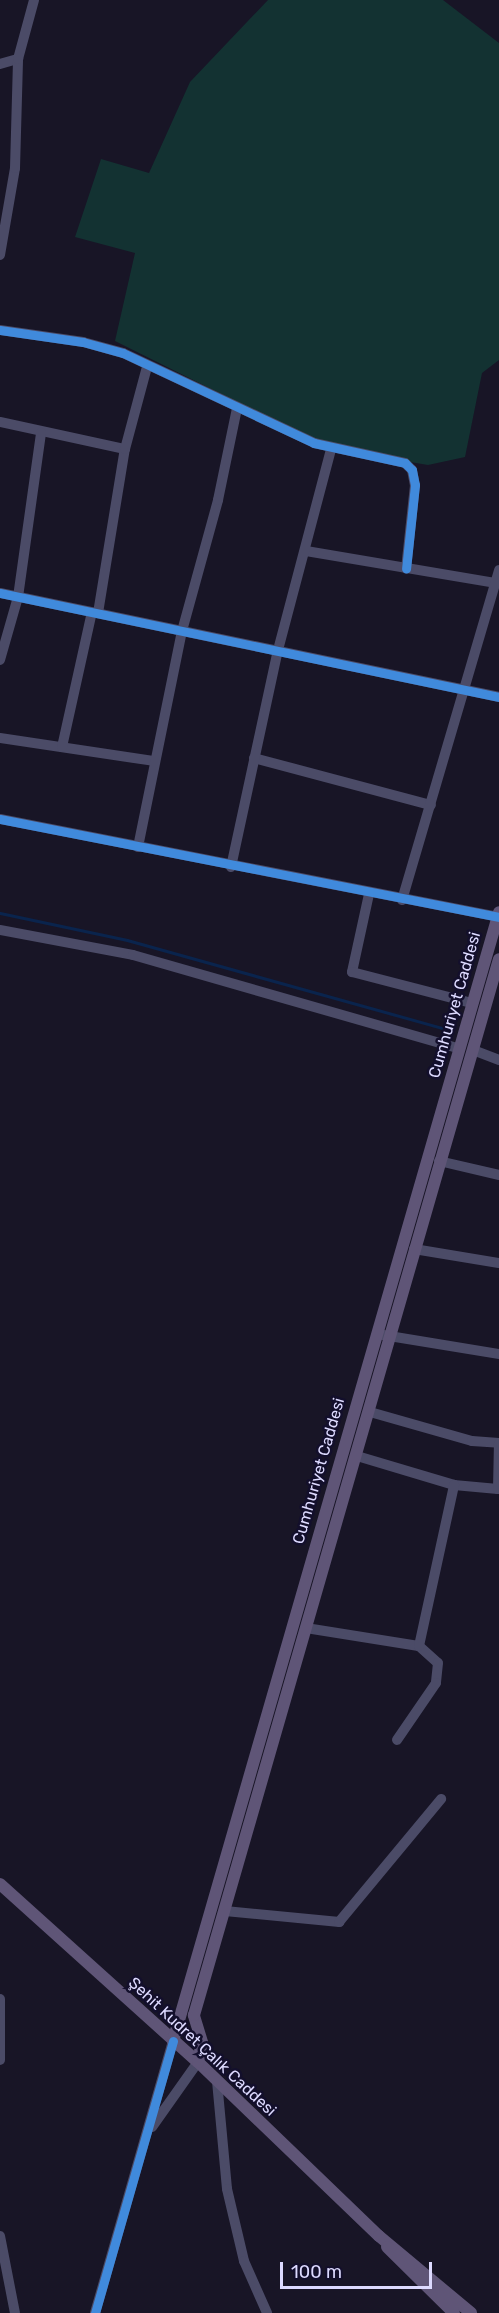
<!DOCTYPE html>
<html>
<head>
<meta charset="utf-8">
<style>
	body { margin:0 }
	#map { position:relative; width:499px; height:2313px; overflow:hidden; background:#181526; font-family:Rubik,sans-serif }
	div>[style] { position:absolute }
	.green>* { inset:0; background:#133232 }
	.stream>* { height:3px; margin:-1.5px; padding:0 1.5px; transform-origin:1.5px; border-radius:1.5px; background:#0a244d }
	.minor>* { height:10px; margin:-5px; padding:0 5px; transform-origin:5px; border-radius:5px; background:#4b4b67 }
	.major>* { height:12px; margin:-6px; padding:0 6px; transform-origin:6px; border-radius:6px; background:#5f5577 }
	.cycleway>* { height:9px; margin:-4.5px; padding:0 4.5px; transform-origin:4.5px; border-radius:4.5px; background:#408adc }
	span { translate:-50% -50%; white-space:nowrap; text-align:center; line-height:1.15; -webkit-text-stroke:5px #130f2c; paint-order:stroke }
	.street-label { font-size:16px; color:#dddaff }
	.scale { position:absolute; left:280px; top:2262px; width:152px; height:27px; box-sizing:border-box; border:3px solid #dddaff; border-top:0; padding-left:8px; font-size:18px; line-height:21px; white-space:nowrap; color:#dddaff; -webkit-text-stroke:4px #130f2c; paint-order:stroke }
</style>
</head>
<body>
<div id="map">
	<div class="green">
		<div style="clip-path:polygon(268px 0,443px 0,499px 43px,499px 360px,482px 373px,465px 457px,428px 465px,332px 449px,115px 341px,135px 253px,75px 237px,101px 159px,149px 173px,190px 82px)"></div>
	</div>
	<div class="stream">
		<div style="left:0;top:913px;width:130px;rotate:12deg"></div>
		<div style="left:127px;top:940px;width:335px;rotate:15.6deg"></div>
	</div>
	<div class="minor">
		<div style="left:0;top:64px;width:19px;rotate:-16deg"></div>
		<div style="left:0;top:255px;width:88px;rotate:-80.2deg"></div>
		<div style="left:15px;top:168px;width:109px;rotate:-88.4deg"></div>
		<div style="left:18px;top:59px;width:61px;rotate:-74.8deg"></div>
		<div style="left:0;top:330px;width:84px;rotate:8.2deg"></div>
		<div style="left:83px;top:342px;width:41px;rotate:15.4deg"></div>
		<div style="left:123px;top:353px;width:211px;rotate:25.2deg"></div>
		<div style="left:314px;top:443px;width:93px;rotate:12.4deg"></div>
		<div style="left:405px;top:463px;width:10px;rotate:45deg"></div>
		<div style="left:412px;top:470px;width:15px;rotate:79deg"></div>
		<div style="left:415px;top:485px;width:84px;rotate:96.1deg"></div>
		<div style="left:0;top:422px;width:128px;rotate:12.2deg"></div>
		<div style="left:306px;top:551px;width:193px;rotate:9.6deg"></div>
		<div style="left:0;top:593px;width:510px;rotate:11.77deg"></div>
		<div style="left:98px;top:613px;width:166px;rotate:-80.7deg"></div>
		<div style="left:125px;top:449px;width:85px;rotate:-75deg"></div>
		<div style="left:0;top:660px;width:66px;rotate:-74.1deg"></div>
		<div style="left:18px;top:597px;width:166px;rotate:-82deg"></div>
		<div style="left:0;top:738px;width:155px;rotate:8.5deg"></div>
		<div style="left:62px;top:747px;width:138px;rotate:-77.5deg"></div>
		<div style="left:254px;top:758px;width:183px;rotate:14.9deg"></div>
		<div style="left:0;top:819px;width:509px;rotate:11.11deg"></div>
		<div style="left:138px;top:847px;width:220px;rotate:-78.5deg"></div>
		<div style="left:182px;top:631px;width:136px;rotate:-74.6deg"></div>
		<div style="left:218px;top:500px;width:94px;rotate:-78.3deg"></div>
		<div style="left:231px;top:867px;width:222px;rotate:-77.8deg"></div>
		<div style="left:278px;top:650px;width:207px;rotate:-75.2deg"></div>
		<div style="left:369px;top:894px;width:80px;rotate:102.3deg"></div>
		<div style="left:352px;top:972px;width:124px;rotate:14.5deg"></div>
		<div style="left:402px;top:900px;width:344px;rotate:-73.6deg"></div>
		<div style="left:0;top:930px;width:135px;rotate:10.6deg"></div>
		<div style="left:133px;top:955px;width:340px;rotate:16deg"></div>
		<div style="left:473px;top:1050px;width:28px;rotate:21deg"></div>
		<div style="left:439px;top:1161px;width:62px;rotate:13.1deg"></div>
		<div style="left:414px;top:1249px;width:86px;rotate:9.4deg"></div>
		<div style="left:377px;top:1334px;width:124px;rotate:9.3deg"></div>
		<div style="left:370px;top:1412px;width:106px;rotate:15.9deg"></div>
		<div style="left:472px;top:1441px;width:27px;rotate:4deg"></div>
		<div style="left:357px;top:1456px;width:101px;rotate:16.6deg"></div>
		<div style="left:454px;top:1485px;width:44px;rotate:5.2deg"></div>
		<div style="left:498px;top:1489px;width:46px;rotate:-88.8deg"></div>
		<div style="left:306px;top:1628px;width:114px;rotate:9.1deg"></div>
		<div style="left:419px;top:1646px;width:25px;rotate:42deg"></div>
		<div style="left:438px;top:1663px;width:20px;rotate:96deg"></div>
		<div style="left:436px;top:1683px;width:69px;rotate:124.4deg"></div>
		<div style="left:419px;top:1646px;width:165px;rotate:-77.7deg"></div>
		<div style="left:225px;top:1911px;width:115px;rotate:5.5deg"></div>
		<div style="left:339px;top:1922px;width:160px;rotate:-50.3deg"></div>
		<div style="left:0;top:1999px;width:61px;rotate:90deg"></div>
		<div style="left:217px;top:2081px;width:108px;rotate:84.7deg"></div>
		<div style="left:227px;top:2189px;width:74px;rotate:76.7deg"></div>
		<div style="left:244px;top:2261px;width:57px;rotate:66.1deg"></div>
		<div style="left:152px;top:2127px;width:80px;rotate:-54.7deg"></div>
		<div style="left:0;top:2236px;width:78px;rotate:79deg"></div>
		<div style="left:95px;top:2313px;width:283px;rotate:-74deg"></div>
	</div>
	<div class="major">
		<div style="left:0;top:1884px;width:266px;rotate:42deg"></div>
		<div style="left:198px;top:2062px;width:251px;rotate:43.9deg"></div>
		<div style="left:379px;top:2236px;width:120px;rotate:39.9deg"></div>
		<div style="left:173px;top:2041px;width:1175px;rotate:-73.89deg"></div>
		<div style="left:198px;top:2062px;width:20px;rotate:-79deg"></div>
		<div style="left:202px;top:2042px;width:28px;rotate:-107deg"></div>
		<div style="left:194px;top:2015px;width:1099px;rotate:-73.89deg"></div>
		<div style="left:387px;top:2247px;width:94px;rotate:44.6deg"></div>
	</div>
	<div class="cycleway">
		<div style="left:0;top:330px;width:84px;rotate:8.2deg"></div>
		<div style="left:83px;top:342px;width:41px;rotate:15.4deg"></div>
		<div style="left:123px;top:353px;width:211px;rotate:25.2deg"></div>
		<div style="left:314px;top:443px;width:93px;rotate:12.4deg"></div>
		<div style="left:405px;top:463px;width:10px;rotate:45deg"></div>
		<div style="left:412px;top:470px;width:15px;rotate:79deg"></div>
		<div style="left:415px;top:485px;width:84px;rotate:96.1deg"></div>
		<div style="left:0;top:593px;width:510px;rotate:11.77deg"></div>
		<div style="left:0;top:819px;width:509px;rotate:11.11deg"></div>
		<div style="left:95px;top:2313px;width:283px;rotate:-74deg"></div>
	</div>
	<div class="street-label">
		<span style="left:455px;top:1005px;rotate:-74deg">Cumhuriyet Caddesi</span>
		<span style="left:319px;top:1471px;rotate:-74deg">Cumhuriyet Caddesi</span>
		<span style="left:202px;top:2047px;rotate:43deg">Şehit Kudret Çalık Caddesi</span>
	</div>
	<div class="scale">100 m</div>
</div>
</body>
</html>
